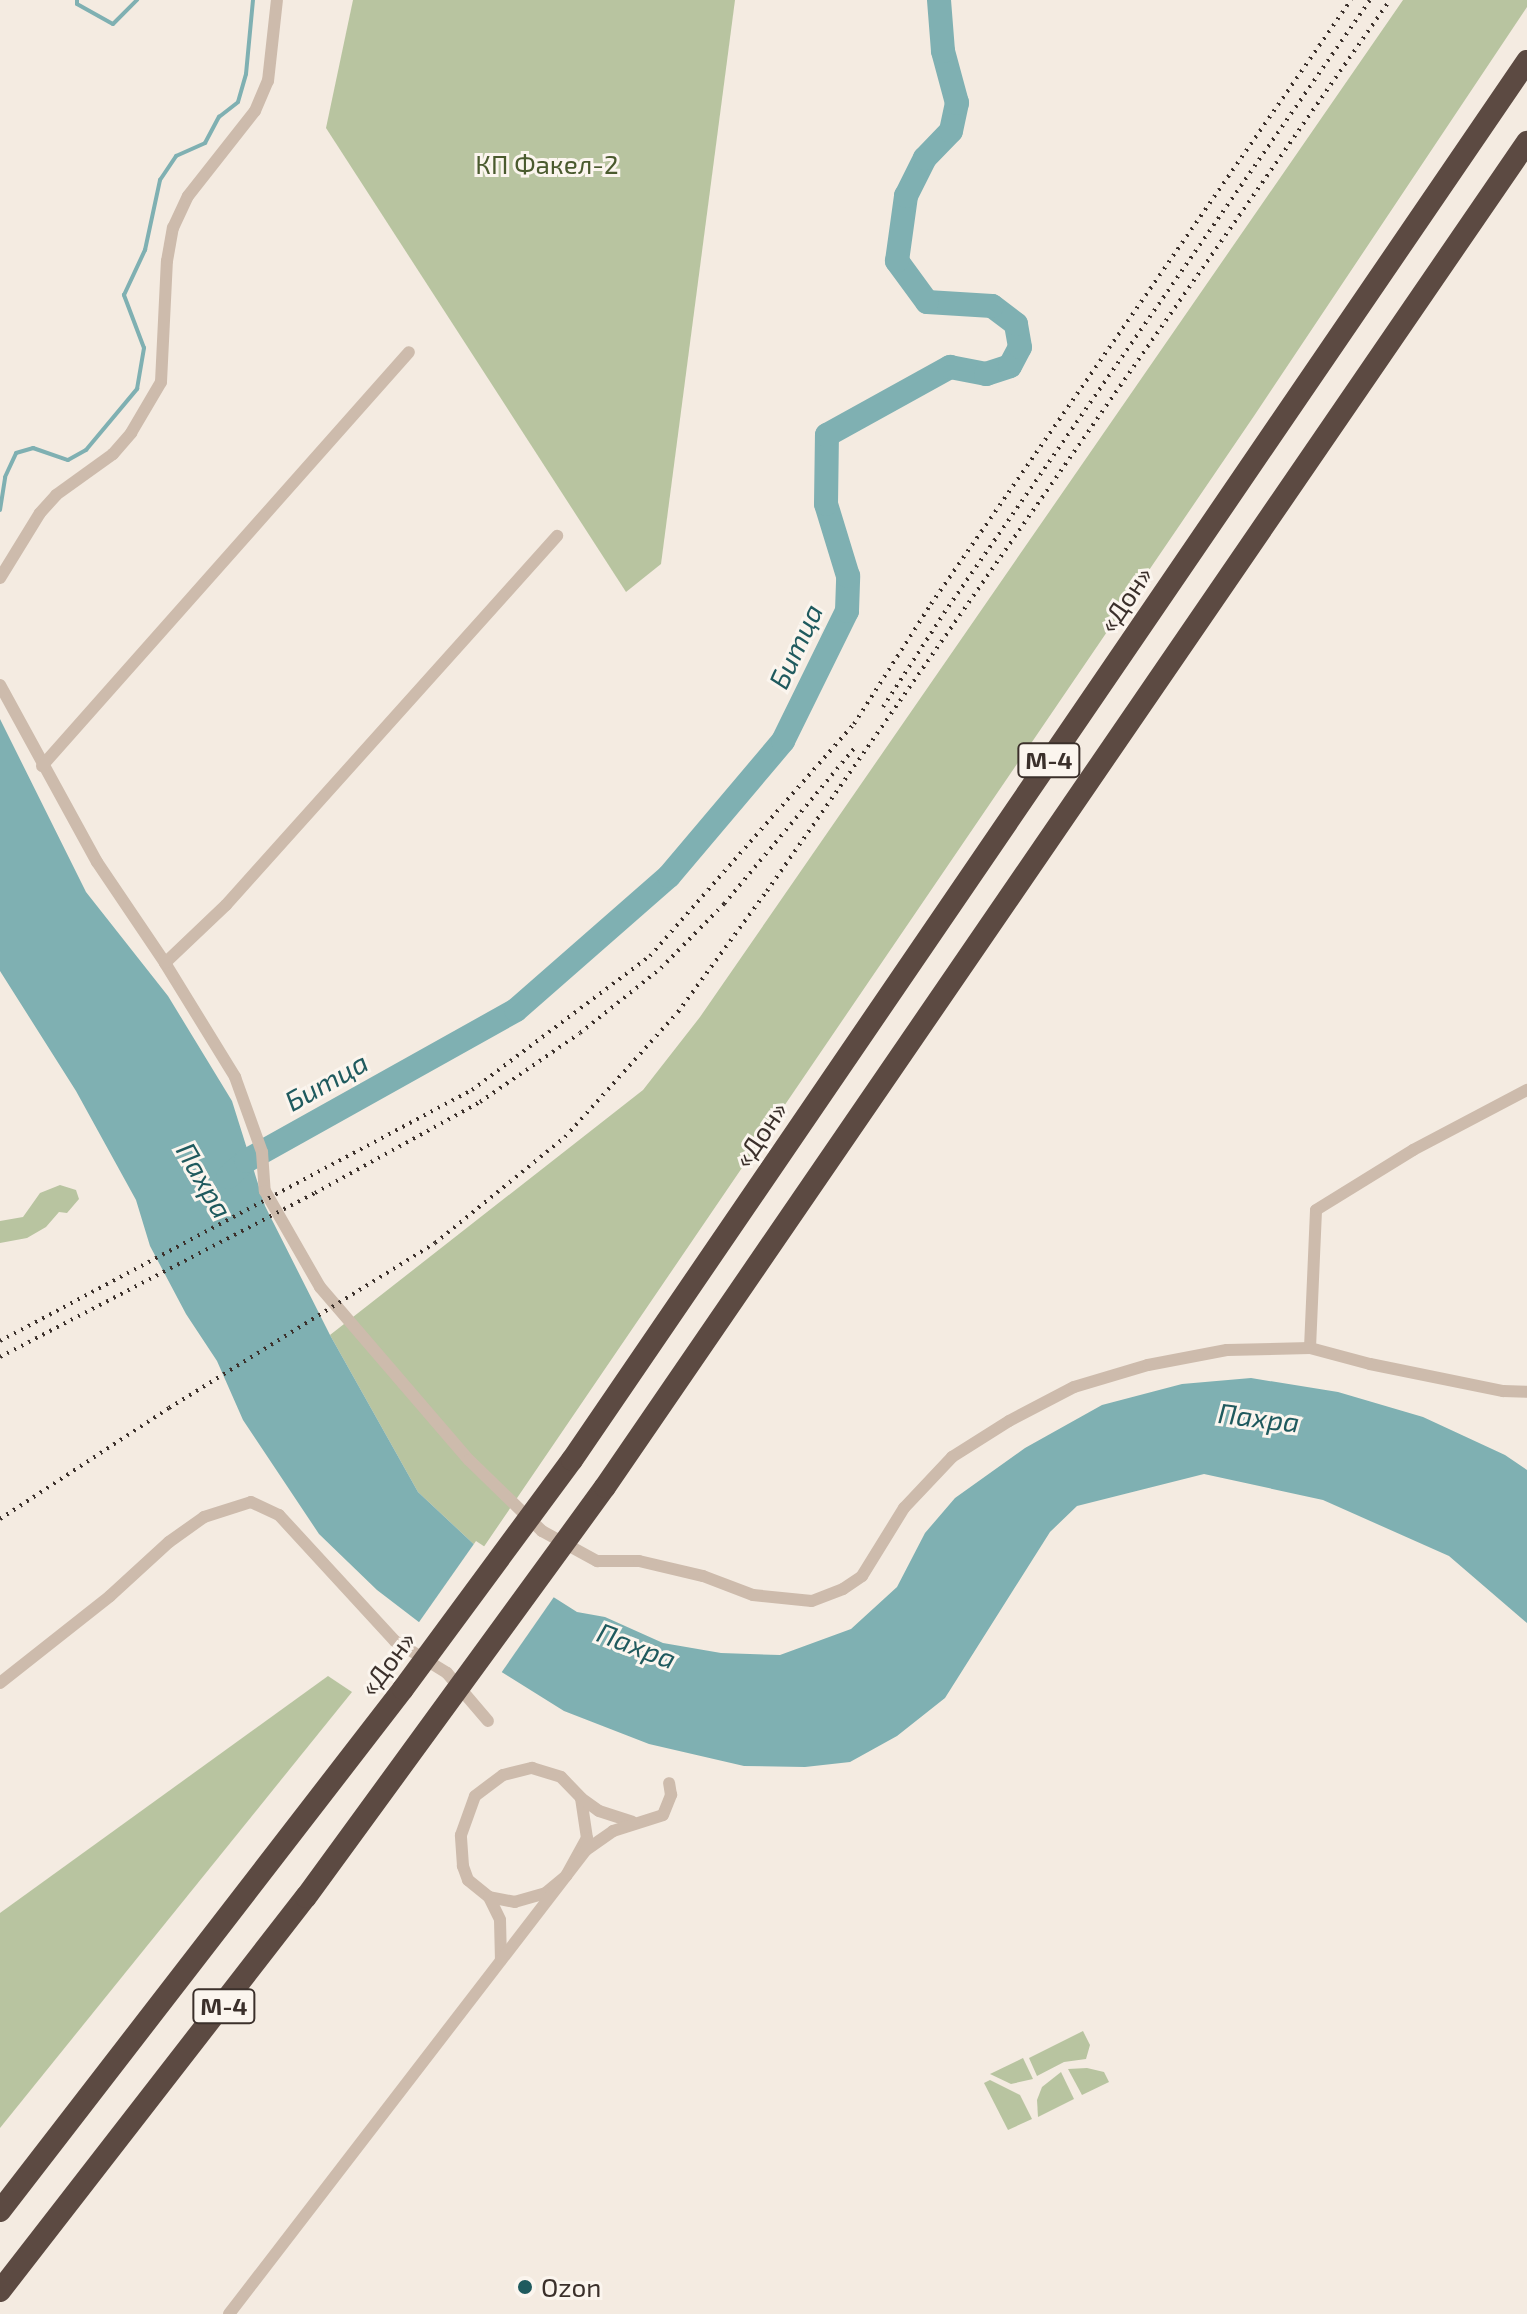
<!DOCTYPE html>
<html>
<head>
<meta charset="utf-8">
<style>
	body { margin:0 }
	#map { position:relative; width:1527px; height:2314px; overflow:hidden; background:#f4ebe1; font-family:"Exo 2",sans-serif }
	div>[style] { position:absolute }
	.green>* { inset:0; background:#b8c4a0 }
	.water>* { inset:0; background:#7fb0b2 }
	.pier>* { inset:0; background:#f4ebe1 }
	.stream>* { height:4px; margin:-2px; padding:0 2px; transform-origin:2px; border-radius:2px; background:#7fb0b2 }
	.river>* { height:24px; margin:-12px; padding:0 12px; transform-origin:12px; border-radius:12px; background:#7fb0b2 }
	.street>* { height:12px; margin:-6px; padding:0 6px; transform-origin:6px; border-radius:6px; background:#cdbbac }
	.highway>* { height:22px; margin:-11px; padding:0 11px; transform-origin:11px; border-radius:11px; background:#5c4a42 }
	.rail>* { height:4px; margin-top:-2px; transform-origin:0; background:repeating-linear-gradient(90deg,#3b302b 0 2px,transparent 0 8px) }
	.dots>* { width:22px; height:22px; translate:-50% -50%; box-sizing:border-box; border:4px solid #fbf5ee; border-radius:50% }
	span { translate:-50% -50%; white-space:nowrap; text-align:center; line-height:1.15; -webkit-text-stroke:6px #fbf5ee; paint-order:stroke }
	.shield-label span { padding:2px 6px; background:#fbf5ee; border:2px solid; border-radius:6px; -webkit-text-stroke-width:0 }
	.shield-label { font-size:24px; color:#3b302b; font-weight:700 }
	.park-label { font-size:26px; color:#4a5a2e }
	.street-label { font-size:26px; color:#3b302b }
	.poi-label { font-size:26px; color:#3b302b }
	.left { translate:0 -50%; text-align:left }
	.water-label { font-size:28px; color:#1f5a5e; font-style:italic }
</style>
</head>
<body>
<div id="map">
	<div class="green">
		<div style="clip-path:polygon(353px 0,735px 0,661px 564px,626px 592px,326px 128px)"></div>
		<div style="clip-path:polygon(1403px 0,1527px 0,1527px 7px,1254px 416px,481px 1551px,418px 1492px,330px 1335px,643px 1090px,700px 1017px)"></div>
		<div style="clip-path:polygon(60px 1185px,76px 1190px,79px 1199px,67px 1213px,59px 1212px,46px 1227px,27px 1238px,0 1243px,0 1221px,23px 1217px,40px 1193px)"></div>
		<div style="clip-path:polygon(328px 1676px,352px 1692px,0 2128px,0 1913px)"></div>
		<div style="clip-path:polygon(1083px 2031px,1090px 2045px,1086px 2059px,1064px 2062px,1037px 2076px,1029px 2058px)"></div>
		<div style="clip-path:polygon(1023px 2058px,1033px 2079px,1011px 2084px,990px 2074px)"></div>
		<div style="clip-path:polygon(1087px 2068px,1104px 2072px,1109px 2082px,1082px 2095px,1068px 2069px)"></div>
		<div style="clip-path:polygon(1061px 2072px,1074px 2099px,1038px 2117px,1037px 2100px,1042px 2087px)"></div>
		<div style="clip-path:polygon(990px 2080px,1020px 2095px,1032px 2119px,1008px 2130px,984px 2083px)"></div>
	</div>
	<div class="water">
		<div style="clip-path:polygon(0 719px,86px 892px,168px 996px,232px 1101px,265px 1206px,330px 1335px,418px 1492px,481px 1551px,577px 1612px,605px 1617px,663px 1643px,721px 1653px,780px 1655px,851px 1629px,897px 1587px,925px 1533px,955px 1498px,1025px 1448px,1102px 1405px,1182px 1384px,1251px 1378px,1338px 1392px,1423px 1417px,1505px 1455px,1527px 1470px,1527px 1623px,1449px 1556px,1323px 1500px,1204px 1474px,1077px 1506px,1050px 1532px,945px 1698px,897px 1736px,850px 1762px,805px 1767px,744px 1766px,649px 1744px,564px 1711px,487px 1663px,458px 1652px,377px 1590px,319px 1534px,243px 1420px,217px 1361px,186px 1314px,150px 1246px,136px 1200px,76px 1091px,0 971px)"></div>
	</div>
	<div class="pier">
		<div style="clip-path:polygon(476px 1541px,556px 1594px,499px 1676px,456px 1655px,417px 1625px)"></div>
	</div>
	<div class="stream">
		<div style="left:77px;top:0;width:4px;rotate:90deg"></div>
		<div style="left:77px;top:4px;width:41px;rotate:29.1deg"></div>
		<div style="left:113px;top:24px;width:34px;rotate:-45deg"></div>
		<div style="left:0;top:510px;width:33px;rotate:-81deg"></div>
		<div style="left:5px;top:477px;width:26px;rotate:-65deg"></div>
		<div style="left:16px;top:453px;width:18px;rotate:-16deg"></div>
		<div style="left:33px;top:448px;width:37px;rotate:19deg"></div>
		<div style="left:68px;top:460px;width:21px;rotate:-29deg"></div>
		<div style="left:86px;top:450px;width:80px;rotate:-50.1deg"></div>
		<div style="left:137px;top:389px;width:42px;rotate:-80.3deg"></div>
		<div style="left:144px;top:348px;width:57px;rotate:-110.7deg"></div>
		<div style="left:124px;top:295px;width:50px;rotate:-65deg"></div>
		<div style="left:145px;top:250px;width:72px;rotate:-77.9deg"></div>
		<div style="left:160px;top:180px;width:29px;rotate:-56deg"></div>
		<div style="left:176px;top:156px;width:32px;rotate:-24deg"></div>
		<div style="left:205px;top:143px;width:30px;rotate:-62deg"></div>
		<div style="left:219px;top:117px;width:24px;rotate:-38deg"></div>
		<div style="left:238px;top:102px;width:29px;rotate:-74deg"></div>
		<div style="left:246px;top:74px;width:74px;rotate:-84.6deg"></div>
	</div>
	<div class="river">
		<div style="left:228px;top:1177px;width:24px;rotate:-42deg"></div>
		<div style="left:246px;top:1161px;width:309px;rotate:-29.2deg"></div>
		<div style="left:516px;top:1010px;width:203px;rotate:-41.2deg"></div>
		<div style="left:669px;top:876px;width:177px;rotate:-49.8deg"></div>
		<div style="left:783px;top:741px;width:145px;rotate:-63.8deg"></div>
		<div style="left:847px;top:611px;width:35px;rotate:-88deg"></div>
		<div style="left:848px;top:576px;width:75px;rotate:-107deg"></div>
		<div style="left:826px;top:504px;width:69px;rotate:-89.2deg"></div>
		<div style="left:827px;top:435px;width:141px;rotate:-28.9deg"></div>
		<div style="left:950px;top:367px;width:37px;rotate:11deg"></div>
		<div style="left:986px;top:374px;width:25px;rotate:-18deg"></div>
		<div style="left:1010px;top:366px;width:21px;rotate:-62deg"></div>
		<div style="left:1020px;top:347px;width:23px;rotate:-100deg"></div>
		<div style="left:1016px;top:324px;width:30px;rotate:-143deg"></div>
		<div style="left:992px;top:306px;width:65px;rotate:-176.5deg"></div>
		<div style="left:927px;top:302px;width:51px;rotate:-126.2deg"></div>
		<div style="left:897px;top:261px;width:66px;rotate:-82.1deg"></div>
		<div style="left:906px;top:196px;width:42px;rotate:-63.4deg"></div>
		<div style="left:925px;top:158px;width:37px;rotate:-46deg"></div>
		<div style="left:951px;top:131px;width:29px;rotate:-78deg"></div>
		<div style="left:957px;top:103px;width:54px;rotate:-105.1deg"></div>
		<div style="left:943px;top:51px;width:51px;rotate:-94.5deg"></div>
	</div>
	<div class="street">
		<div style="left:0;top:578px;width:76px;rotate:-58.4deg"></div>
		<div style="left:40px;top:513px;width:24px;rotate:-48deg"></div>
		<div style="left:56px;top:495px;width:70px;rotate:-35.7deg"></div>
		<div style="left:113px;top:454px;width:28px;rotate:-49deg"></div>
		<div style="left:131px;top:433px;width:59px;rotate:-59.5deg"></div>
		<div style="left:161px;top:382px;width:121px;rotate:-87.2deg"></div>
		<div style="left:167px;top:261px;width:34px;rotate:-80deg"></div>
		<div style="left:173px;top:228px;width:35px;rotate:-65deg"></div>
		<div style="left:188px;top:196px;width:108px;rotate:-51.8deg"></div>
		<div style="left:255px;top:111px;width:33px;rotate:-67deg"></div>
		<div style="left:268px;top:81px;width:81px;rotate:-83.7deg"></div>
		<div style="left:0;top:685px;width:202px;rotate:61.3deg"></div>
		<div style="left:97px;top:862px;width:122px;rotate:56deg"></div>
		<div style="left:165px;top:963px;width:134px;rotate:58.4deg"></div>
		<div style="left:235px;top:1077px;width:80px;rotate:70.2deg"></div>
		<div style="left:262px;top:1152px;width:39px;rotate:86deg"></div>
		<div style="left:265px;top:1191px;width:111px;rotate:60.2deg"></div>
		<div style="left:320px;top:1287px;width:228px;rotate:49.3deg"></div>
		<div style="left:469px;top:1460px;width:102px;rotate:44.2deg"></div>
		<div style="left:542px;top:1531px;width:63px;rotate:28.6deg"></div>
		<div style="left:597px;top:1561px;width:42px"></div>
		<div style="left:639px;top:1561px;width:66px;rotate:13.2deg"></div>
		<div style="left:703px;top:1576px;width:53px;rotate:20.8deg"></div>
		<div style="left:753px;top:1595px;width:59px;rotate:5.8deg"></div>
		<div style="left:812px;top:1601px;width:33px;rotate:-21deg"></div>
		<div style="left:843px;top:1589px;width:23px;rotate:-34deg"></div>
		<div style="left:862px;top:1576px;width:80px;rotate:-58.3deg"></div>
		<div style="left:904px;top:1508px;width:70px;rotate:-46.7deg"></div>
		<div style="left:952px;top:1457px;width:67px;rotate:-32.3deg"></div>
		<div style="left:1009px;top:1421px;width:73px;rotate:-27.6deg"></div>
		<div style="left:1074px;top:1387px;width:77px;rotate:-16.6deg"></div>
		<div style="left:1148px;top:1365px;width:80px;rotate:-10.8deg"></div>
		<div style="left:1227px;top:1350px;width:83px;rotate:-1.4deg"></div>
		<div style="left:1310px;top:1348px;width:138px;rotate:-87.5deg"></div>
		<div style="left:1316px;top:1210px;width:114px;rotate:-31.7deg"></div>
		<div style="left:1413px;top:1150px;width:129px;rotate:-27.8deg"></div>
		<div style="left:42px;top:766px;width:553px;rotate:-48.44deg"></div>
		<div style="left:165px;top:963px;width:84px;rotate:-43.6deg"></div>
		<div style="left:226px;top:905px;width:496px;rotate:-48.1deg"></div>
		<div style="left:1310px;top:1348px;width:62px;rotate:14.9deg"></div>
		<div style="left:1370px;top:1364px;width:136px;rotate:11.5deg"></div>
		<div style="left:1503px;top:1391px;width:24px;rotate:2deg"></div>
		<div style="left:0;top:1683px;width:140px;rotate:-38.3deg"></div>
		<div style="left:110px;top:1596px;width:80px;rotate:-42.5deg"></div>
		<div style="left:169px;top:1542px;width:43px;rotate:-35.5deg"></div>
		<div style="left:204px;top:1517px;width:49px;rotate:-17.7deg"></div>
		<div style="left:251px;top:1502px;width:31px;rotate:25deg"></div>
		<div style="left:279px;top:1515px;width:171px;rotate:47.4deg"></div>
		<div style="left:395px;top:1641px;width:61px;rotate:31.6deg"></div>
		<div style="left:447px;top:1673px;width:63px;rotate:49.5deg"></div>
		<div style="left:532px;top:1768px;width:30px;rotate:17deg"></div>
		<div style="left:561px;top:1777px;width:29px;rotate:46deg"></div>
		<div style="left:581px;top:1798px;width:40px;rotate:81.5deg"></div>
		<div style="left:587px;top:1838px;width:43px;rotate:118.9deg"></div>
		<div style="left:566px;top:1876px;width:26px;rotate:140deg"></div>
		<div style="left:546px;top:1893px;width:32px;rotate:164deg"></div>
		<div style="left:515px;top:1902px;width:26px;rotate:-169deg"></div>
		<div style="left:489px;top:1897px;width:27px;rotate:-141deg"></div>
		<div style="left:468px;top:1880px;width:15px;rotate:-110deg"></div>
		<div style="left:463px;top:1866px;width:31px;rotate:-94deg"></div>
		<div style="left:461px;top:1835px;width:41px;rotate:-70.3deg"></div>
		<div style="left:475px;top:1796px;width:35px;rotate:-37deg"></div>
		<div style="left:503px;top:1775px;width:30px;rotate:-14deg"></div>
		<div style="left:581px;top:1798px;width:22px;rotate:36deg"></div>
		<div style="left:599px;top:1811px;width:35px;rotate:18deg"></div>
		<div style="left:489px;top:1897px;width:25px;rotate:64deg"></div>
		<div style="left:500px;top:1920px;width:40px;rotate:88.6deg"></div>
		<div style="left:229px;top:2314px;width:585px;rotate:-52.43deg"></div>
		<div style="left:586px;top:1850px;width:33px;rotate:-35deg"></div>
		<div style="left:613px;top:1831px;width:52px;rotate:-17.7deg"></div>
		<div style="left:663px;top:1815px;width:22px;rotate:-68deg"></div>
		<div style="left:671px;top:1795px;width:12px;rotate:-99deg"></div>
	</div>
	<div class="highway">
		<div style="left:0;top:2211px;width:659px;rotate:-52.33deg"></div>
		<div style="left:403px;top:1689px;width:285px;rotate:-53.6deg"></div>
		<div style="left:572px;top:1460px;width:1694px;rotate:-55.68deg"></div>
		<div style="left:0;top:2291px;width:499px;rotate:-52.2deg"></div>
		<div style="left:306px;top:1897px;width:507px;rotate:-53.9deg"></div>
		<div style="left:605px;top:1487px;width:1631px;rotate:-55.57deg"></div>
	</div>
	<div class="rail">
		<div style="left:883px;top:707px;width:112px;rotate:-57deg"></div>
		<div style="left:944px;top:613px;width:746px;rotate:-55.2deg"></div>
		<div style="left:0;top:1341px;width:535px;rotate:-28deg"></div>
		<div style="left:472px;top:1090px;width:223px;rotate:-37deg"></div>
		<div style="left:650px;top:956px;width:309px;rotate:-48.7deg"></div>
		<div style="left:854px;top:724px;width:143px;rotate:-57.3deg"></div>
		<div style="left:931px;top:604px;width:736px;rotate:-55.19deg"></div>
		<div style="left:0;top:1357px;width:355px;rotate:-27.5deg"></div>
		<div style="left:315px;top:1193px;width:188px;rotate:-28.9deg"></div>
		<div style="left:480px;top:1102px;width:121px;rotate:-34.6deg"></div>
		<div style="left:580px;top:1033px;width:104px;rotate:-38.7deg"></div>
		<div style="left:661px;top:968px;width:90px;rotate:-45.5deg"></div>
		<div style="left:724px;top:904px;width:206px;rotate:-50.1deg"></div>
		<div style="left:0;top:1519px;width:202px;rotate:-33.3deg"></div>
		<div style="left:169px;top:1408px;width:313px;rotate:-31.8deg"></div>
		<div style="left:435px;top:1243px;width:168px;rotate:-39.2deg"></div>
		<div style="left:565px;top:1137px;width:169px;rotate:-47.9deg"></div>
		<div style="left:678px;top:1012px;width:150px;rotate:-53.7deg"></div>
		<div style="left:767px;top:891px;width:1087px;rotate:-55.04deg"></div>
	</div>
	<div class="dots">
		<div style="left:525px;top:2287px;background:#1f5a5e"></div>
	</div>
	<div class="shield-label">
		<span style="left:1049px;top:760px">М-4</span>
		<span style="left:224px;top:2006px">М-4</span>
	</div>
	<div class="park-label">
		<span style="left:547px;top:164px">КП Факел-2</span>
	</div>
	<div class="street-label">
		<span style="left:1125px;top:599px;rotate:-56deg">«Дон»</span>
		<span style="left:760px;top:1134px;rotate:-56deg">«Дон»</span>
		<span style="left:387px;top:1663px;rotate:-53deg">«Дон»</span>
	</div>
	<div class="poi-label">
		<span class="left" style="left:541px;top:2287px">Ozon</span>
	</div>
	<div class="water-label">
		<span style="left:795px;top:646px;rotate:-65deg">Битца</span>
		<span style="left:326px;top:1081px;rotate:-29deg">Битца</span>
		<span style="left:205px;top:1180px;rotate:60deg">Пахра</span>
		<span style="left:1259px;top:1417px;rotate:7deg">Пахра</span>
		<span style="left:637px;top:1645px;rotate:21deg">Пахра</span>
	</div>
</div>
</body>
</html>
